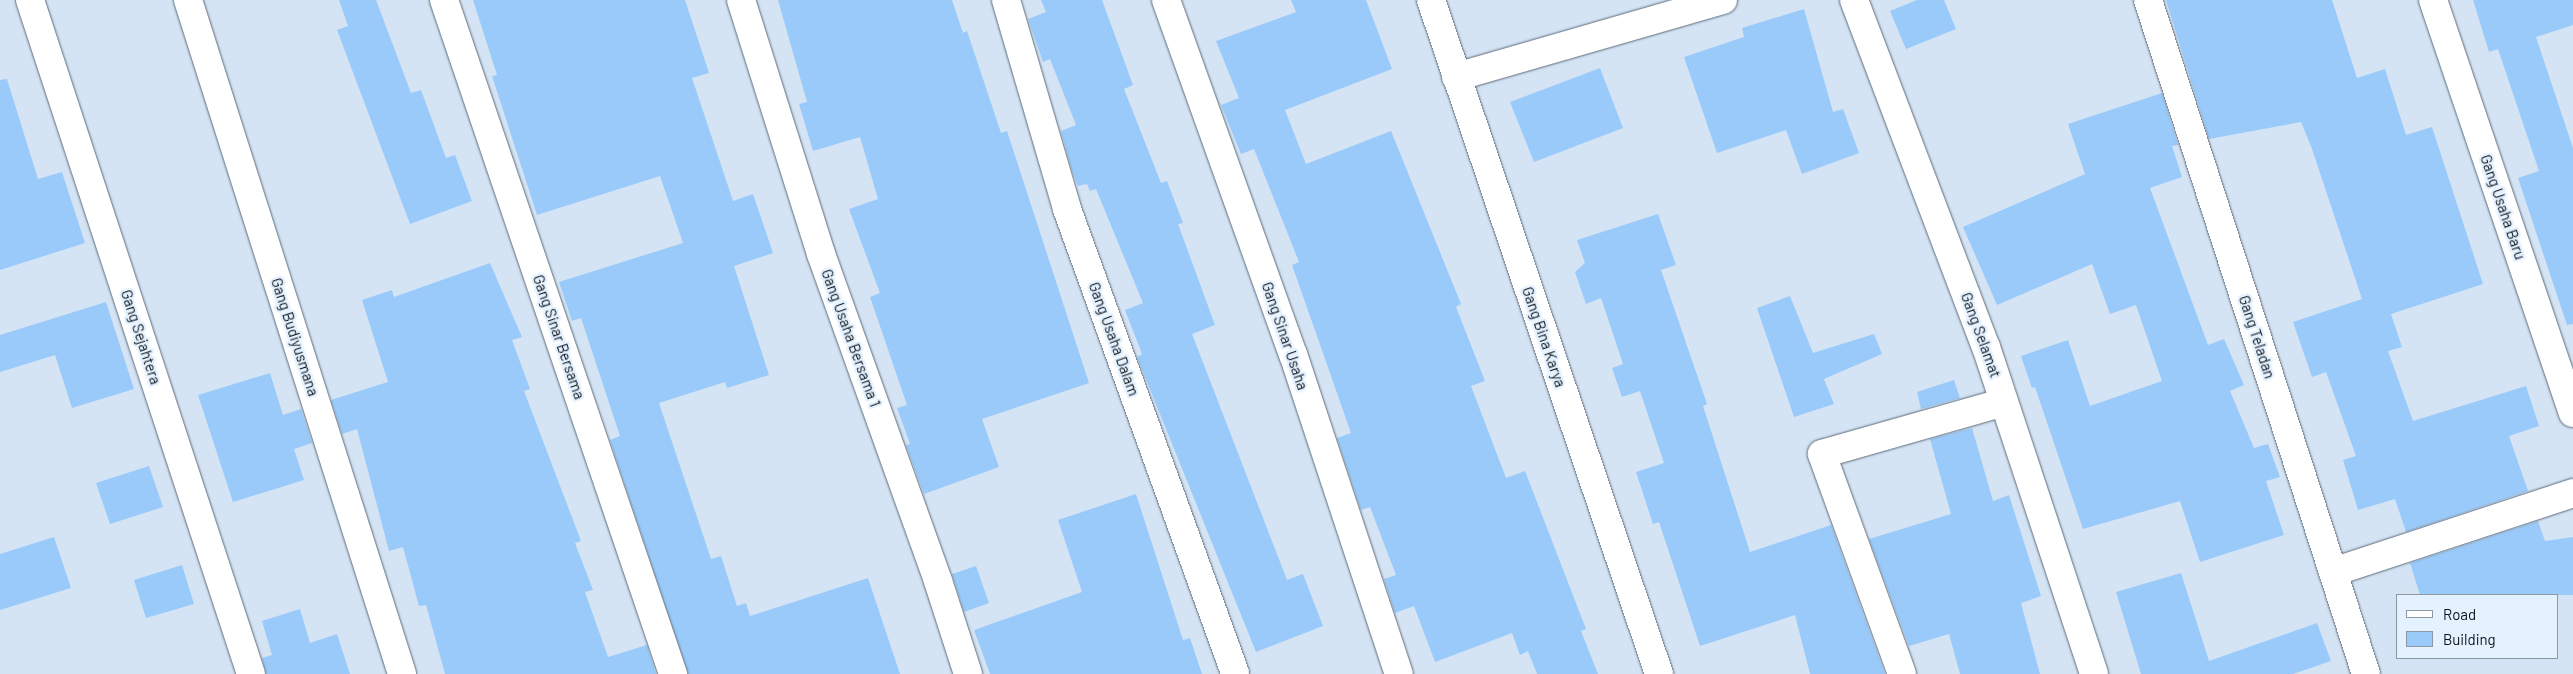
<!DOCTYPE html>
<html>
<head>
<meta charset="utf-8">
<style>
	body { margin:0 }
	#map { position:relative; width:2573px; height:674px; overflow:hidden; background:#d4e4f5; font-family:Barlow,sans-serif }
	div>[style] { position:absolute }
	.building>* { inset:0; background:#9acaf9 }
	.roads { filter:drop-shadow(0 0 1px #5d6b7a) drop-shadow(0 0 1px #5d6b7a) }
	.street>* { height:28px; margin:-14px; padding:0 14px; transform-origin:14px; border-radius:14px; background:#fff }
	span { translate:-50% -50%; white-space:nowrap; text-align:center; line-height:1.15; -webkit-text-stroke:5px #e4f1ff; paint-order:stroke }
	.street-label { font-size:15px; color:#0d1318 }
	.legend { position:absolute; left:2396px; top:594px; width:162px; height:65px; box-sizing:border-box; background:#e4f1ff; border:1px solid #8e98a3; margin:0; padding:6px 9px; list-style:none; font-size:15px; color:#0d1318 }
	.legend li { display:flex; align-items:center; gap:10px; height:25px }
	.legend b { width:25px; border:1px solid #8e98a3 }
</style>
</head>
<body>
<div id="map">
	<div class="building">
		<div style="clip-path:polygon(339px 0,376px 0,411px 93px,421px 90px,446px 158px,455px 155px,472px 201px,410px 224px,337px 30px,348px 26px)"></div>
		<div style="clip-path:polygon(473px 0,685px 0,709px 73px,692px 78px,733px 201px,753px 194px,773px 253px,734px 266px,769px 375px,727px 388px,725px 382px,659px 403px,711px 559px,721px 556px,737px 606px,746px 603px,750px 616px,868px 578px,900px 674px,688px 674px,610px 440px,620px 436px,581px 318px,572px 321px,559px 282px,683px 243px,660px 176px,537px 215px,492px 76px,497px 75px)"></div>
		<div style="clip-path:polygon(778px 0,952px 0,963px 33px,967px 31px,1001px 133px,1007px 131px,1089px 383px,982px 419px,999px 467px,924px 494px,906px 445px,910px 444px,897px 408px,907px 405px,870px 297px,880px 293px,849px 209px,878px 199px,860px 137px,813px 151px,799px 104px,807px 102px)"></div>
		<div style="clip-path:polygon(1041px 0,1102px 0,1133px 85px,1124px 89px,1161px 183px,1167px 181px,1183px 223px,1178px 224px,1215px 325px,1192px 334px,1287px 580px,1303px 574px,1323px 626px,1256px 652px,1137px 357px,1142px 354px,1125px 310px,1143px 303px,1096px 189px,1090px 191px,1087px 184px,1078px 186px,1071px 168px,1061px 131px,1076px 125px,1050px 59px,1043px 62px,1028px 19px,1046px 12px)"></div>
		<div style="clip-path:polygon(1291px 0,1366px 0,1392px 69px,1285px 110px,1306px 164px,1391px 131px,1461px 304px,1456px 307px,1485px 381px,1471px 386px,1506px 478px,1525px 471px,1586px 629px,1581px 631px,1598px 674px,1537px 674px,1528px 651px,1520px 655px,1512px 633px,1435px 662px,1414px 606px,1395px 613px,1384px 579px,1396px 575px,1370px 507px,1361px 510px,1337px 438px,1351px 433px,1292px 265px,1299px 262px,1254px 149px,1241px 154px,1221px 105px,1239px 98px,1216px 41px,1296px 12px)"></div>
		<div style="clip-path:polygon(1917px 0,1944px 0,1956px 29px,1906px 49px,1890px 11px)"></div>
		<div style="clip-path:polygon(2166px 0,2332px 0,2357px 78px,2385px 69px,2406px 135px,2432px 127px,2483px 284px,2391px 314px,2402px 347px,2388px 351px,2413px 421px,2526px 386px,2539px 426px,2509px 436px,2528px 491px,2406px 532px,2395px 499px,2358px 510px,2343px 460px,2356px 456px,2326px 372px,2312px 377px,2293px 322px,2362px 299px,2312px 149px,2301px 122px,2209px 139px)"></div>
		<div style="clip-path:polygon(2473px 0,2573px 0,2573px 25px,2536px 37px,2573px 148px,2573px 324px,2567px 325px,2518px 178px,2539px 171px,2498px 49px,2489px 52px)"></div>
		<div style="clip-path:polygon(1804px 9px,1833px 112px,1843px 109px,1859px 153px,1802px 174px,1786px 130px,1717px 153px,1684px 57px,1744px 37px,1742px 28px)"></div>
		<div style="clip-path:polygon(1600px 68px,1623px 128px,1534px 162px,1510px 102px)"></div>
		<div style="clip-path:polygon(7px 79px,38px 179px,62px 172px,85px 243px,0 270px,0 80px)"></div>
		<div style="clip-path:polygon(2162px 93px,2178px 145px,2172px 146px,2182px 177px,2150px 188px,2208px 345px,2224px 339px,2244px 385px,2230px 391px,2254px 448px,2268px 444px,2280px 477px,2266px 481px,2284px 535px,2200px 562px,2180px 501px,2083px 529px,2035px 387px,2032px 388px,2021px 356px,2068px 340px,2090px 406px,2162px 381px,2136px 305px,2110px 314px,2092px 264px,1997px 305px,1963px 227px,2085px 174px,2068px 124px)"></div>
		<div style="clip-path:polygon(1658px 214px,1676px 265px,1661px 270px,1707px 404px,1703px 406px,1750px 552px,1831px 525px,1885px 674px,1810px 674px,1795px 615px,1700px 646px,1659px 522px,1653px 524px,1636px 472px,1664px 463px,1640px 391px,1622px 397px,1612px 368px,1623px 364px,1601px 298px,1586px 304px,1575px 272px,1585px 263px,1577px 240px)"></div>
		<div style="clip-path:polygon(490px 263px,522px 337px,512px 340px,530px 389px,524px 391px,581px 541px,575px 543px,593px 590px,585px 592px,608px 657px,647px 645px,656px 674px,445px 674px,426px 605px,419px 606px,403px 547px,389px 551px,357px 429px,342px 434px,331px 400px,388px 382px,362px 300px,392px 290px,394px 297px)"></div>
		<div style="clip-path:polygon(1790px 296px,1813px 353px,1874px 334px,1882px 354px,1824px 379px,1834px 404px,1794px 417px,1757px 308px)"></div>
		<div style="clip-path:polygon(106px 302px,134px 389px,72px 408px,55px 355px,0 372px,0 335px)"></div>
		<div style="clip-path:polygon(270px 373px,283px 415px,301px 409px,312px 443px,294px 449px,304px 480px,233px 502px,198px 395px)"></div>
		<div style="clip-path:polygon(1954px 380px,1960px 398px,1921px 409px,1917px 392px)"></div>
		<div style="clip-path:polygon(1972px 428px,1993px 501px,2009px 495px,2041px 596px,2021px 603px,2040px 674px,1960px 674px,1949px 634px,1909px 646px,1869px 539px,1951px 514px,1930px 439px)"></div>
		<div style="clip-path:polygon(149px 466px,163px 507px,110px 524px,96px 483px)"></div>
		<div style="clip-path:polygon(1136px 494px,1183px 640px,1190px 638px,1202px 674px,990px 674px,974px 630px,1082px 592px,1058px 520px)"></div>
		<div style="clip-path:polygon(2538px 521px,2545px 541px,2573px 537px,2573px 595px,2420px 595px,2410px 563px)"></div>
		<div style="clip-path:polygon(54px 537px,71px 588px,0 610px,0 554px)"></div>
		<div style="clip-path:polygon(182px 565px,194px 604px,146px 618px,134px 580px)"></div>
		<div style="clip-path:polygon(976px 566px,989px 603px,964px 612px,952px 574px)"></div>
		<div style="clip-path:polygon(2181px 573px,2209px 661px,2317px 623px,2331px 661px,2293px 674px,2141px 674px,2116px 592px)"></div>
		<div style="clip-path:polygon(300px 609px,310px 643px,337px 634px,350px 674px,266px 674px,262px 658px,272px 655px,262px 621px)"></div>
	</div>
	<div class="roads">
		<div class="street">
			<div style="left:30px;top:0;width:709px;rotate:71.85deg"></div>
			<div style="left:188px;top:0;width:707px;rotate:72.38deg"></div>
			<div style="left:444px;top:0;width:712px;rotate:71.23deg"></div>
			<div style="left:741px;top:0;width:266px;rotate:72.5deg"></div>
			<div style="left:821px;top:254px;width:347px;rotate:70.3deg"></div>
			<div style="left:938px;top:581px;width:98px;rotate:72.1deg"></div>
			<div style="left:1006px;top:0;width:218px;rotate:73.7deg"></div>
			<div style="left:1067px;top:209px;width:494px;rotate:70.1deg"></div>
			<div style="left:1166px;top:0;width:376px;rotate:70.3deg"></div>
			<div style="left:1293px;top:354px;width:337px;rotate:71.7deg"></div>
			<div style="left:1431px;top:0;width:712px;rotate:71.31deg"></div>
			<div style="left:1854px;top:0;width:371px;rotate:69.2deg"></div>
			<div style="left:1986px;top:347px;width:344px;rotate:71.7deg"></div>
			<div style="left:2148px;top:0;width:708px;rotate:72.08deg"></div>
			<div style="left:2433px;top:0;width:436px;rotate:71.3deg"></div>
			<div style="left:1456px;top:77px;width:278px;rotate:-16.1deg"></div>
			<div style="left:2333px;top:572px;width:253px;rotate:-18.2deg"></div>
			<div style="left:1902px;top:674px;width:234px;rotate:-110deg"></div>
			<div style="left:1822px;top:454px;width:189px;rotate:-15.9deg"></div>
		</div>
	</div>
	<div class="street-label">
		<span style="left:2503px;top:207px;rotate:71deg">Gang Usaha Baru</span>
		<span style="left:1981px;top:335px;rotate:70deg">Gang Selamat</span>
		<span style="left:1285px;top:336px;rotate:71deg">Gang Sinar Usaha</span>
		<span style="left:141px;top:337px;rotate:72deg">Gang Sejahtera</span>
		<span style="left:295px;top:337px;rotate:72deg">Gang Budiyusmana</span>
		<span style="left:559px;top:337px;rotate:71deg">Gang Sinar Bersama</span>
		<span style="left:1544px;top:337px;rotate:71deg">Gang Bina Karya</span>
		<span style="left:2257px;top:337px;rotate:72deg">Gang Teladan</span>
		<span style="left:851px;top:338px;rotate:70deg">Gang Usaha Bersama 1</span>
		<span style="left:1114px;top:339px;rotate:70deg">Gang Usaha Dalam</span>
	</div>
	<ul class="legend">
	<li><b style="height:6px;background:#fff"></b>Road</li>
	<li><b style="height:14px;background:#9acaf9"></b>Building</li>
	</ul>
</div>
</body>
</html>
